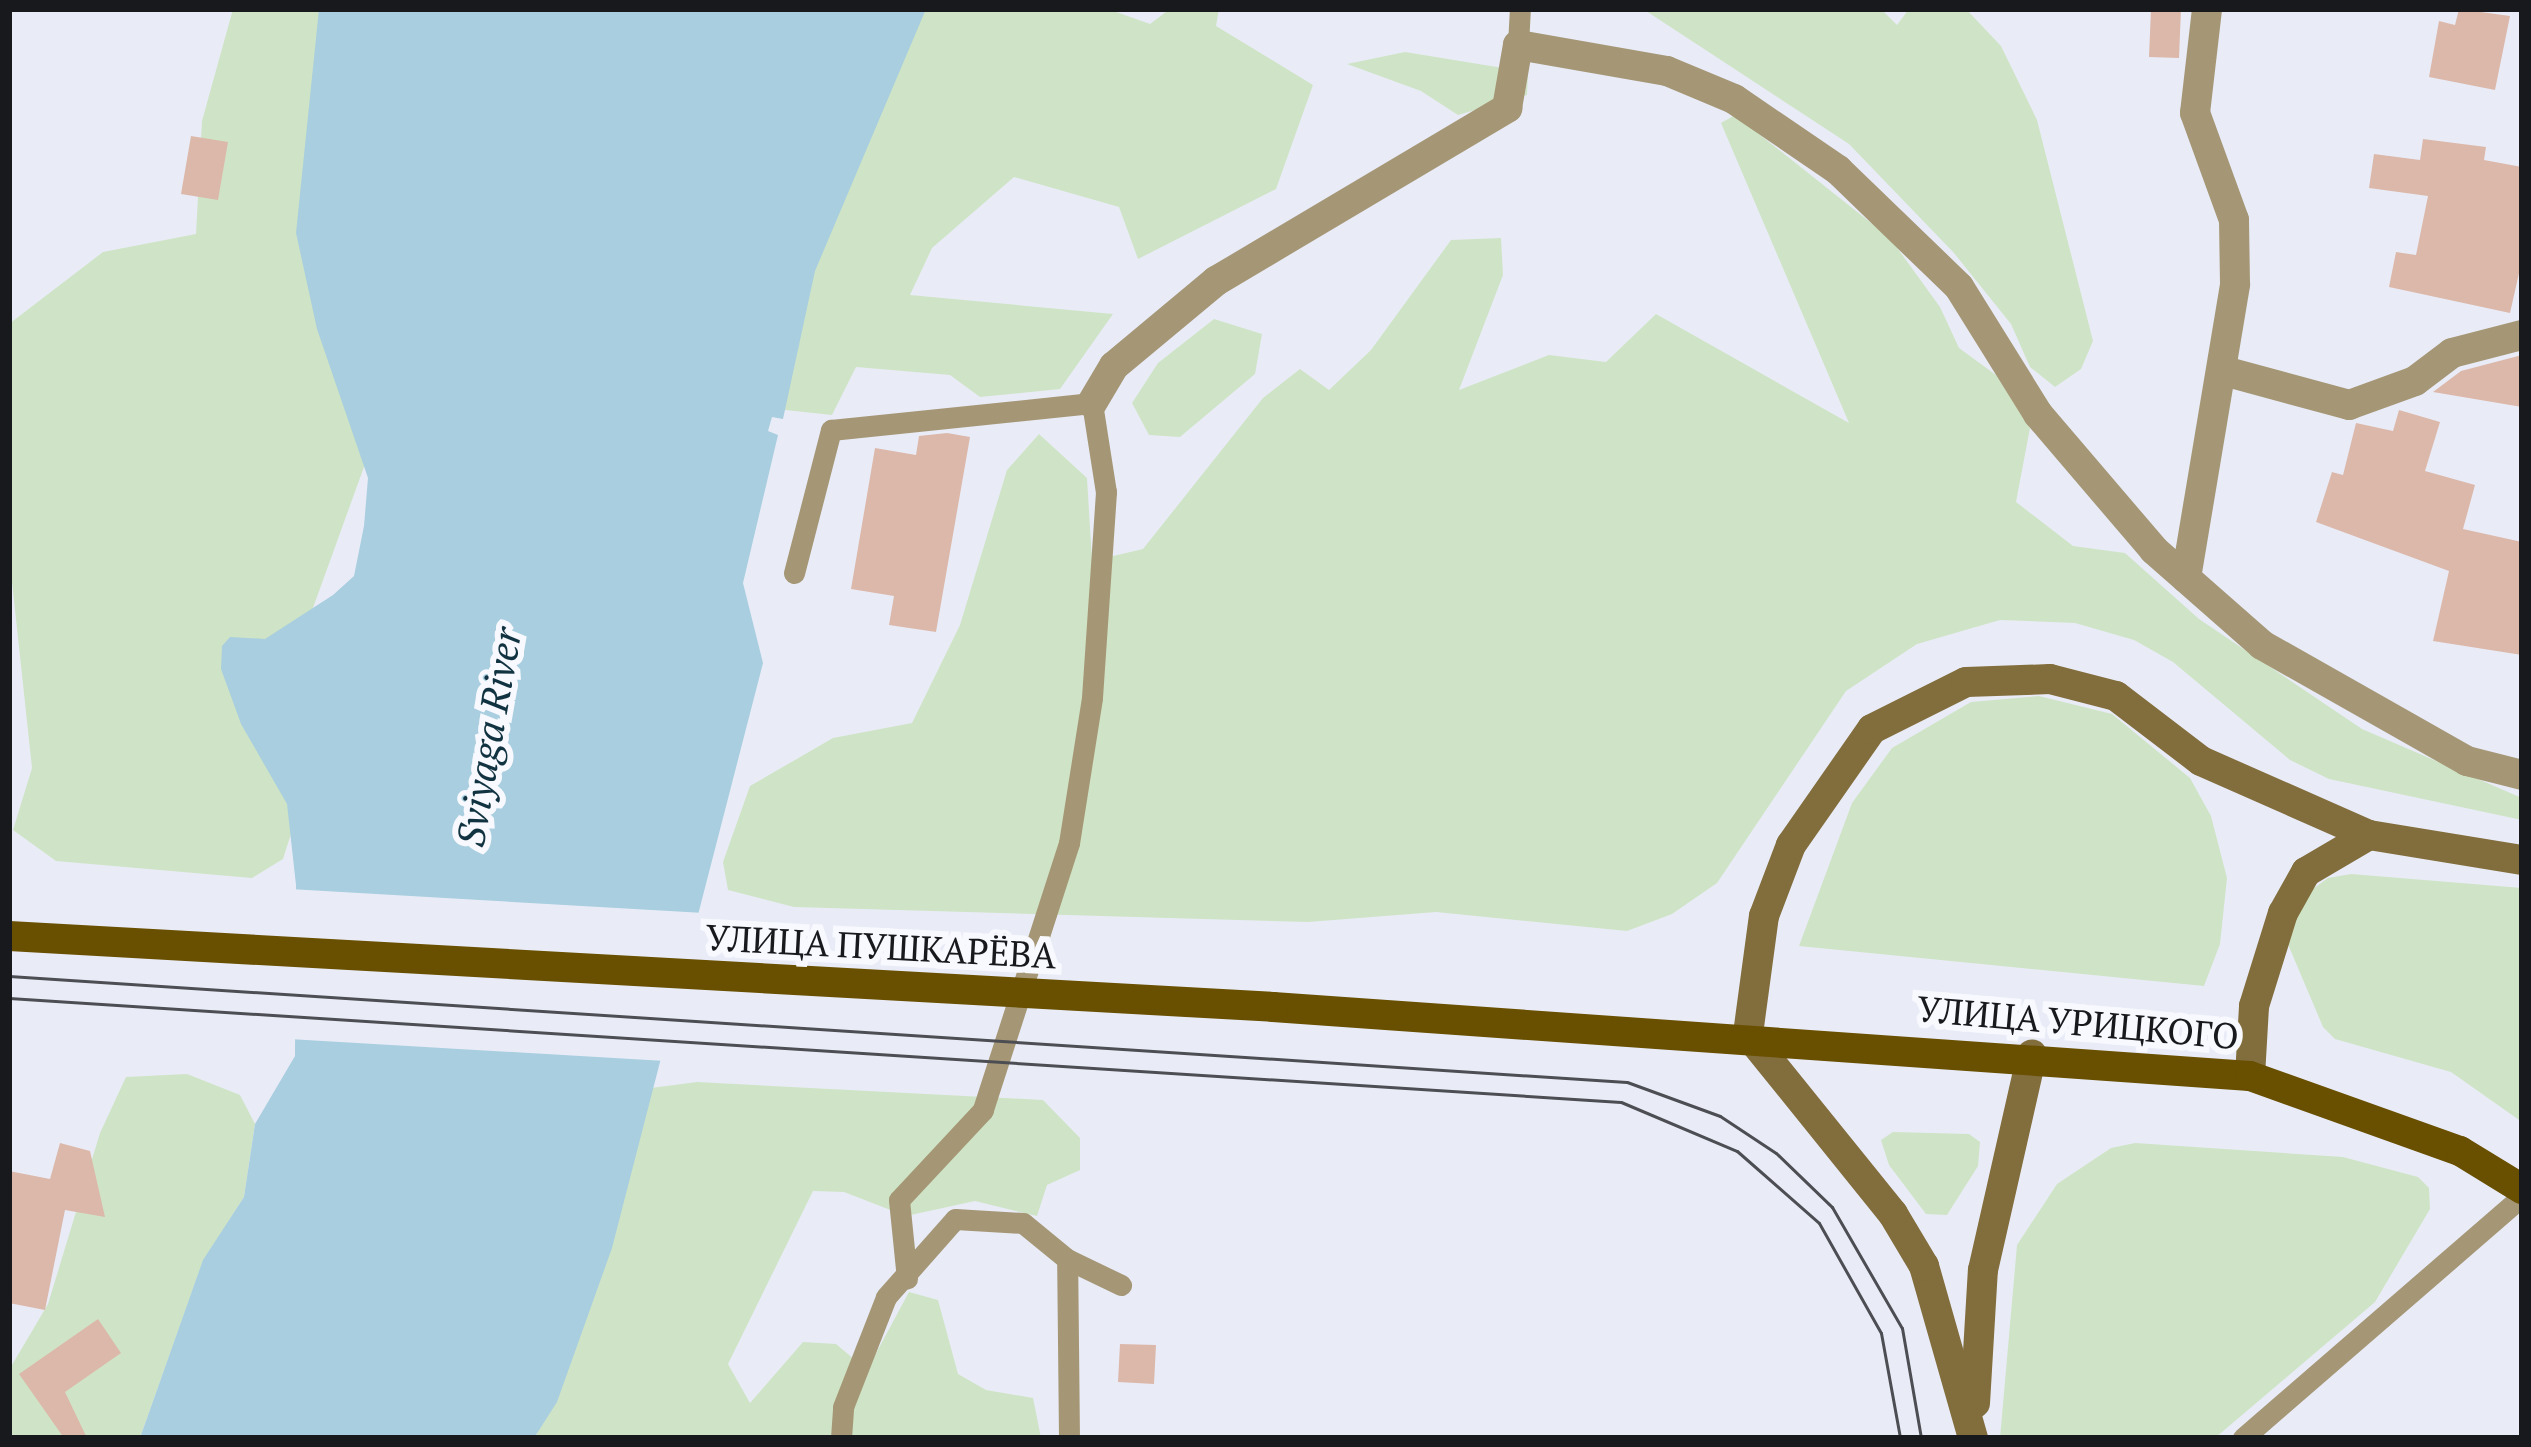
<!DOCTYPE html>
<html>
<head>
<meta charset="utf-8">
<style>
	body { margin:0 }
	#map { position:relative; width:2531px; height:1447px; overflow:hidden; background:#e9ecf7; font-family:"PT Serif",serif }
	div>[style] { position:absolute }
	.green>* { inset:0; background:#cfe4c6 }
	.water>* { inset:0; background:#a8cedf }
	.pier>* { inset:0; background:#e9ecf7 }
	.building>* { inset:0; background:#dcb8aa }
	.lane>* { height:21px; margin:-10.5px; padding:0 10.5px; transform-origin:10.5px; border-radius:10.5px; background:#a59776 }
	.street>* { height:30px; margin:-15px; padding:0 15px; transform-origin:15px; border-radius:15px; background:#a59776 }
	.secondary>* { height:30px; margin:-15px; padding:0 15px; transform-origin:15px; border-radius:15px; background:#826d3c }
	.primary>* { height:30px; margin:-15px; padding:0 15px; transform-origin:15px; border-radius:15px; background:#694f00 }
	.tram>* { height:3px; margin:-1.5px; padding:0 1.5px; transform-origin:1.5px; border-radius:1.5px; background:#4c4e53 }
	.primary-bridge>* { height:30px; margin:-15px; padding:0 15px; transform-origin:15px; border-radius:15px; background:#694f00 }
	span { translate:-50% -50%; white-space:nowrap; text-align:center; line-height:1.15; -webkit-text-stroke:12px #f8f9fe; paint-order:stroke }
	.street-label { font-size:36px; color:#18191d }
	.water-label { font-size:39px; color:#113341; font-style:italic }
	.frame { position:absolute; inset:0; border:12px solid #18191d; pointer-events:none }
</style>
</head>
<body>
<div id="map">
	<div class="green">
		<div style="clip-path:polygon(233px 9px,328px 9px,369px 453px,262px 749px,298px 812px,283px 859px,252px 878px,56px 861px,13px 830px,32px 768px,9px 554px,9px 324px,103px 252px,196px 234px,202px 121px)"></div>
		<div style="clip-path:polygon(891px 9px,1108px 9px,1150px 24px,1170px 9px,1219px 9px,1216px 26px,1313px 85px,1276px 189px,1138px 259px,1119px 207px,1014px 177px,932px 248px,910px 295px,1113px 314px,1060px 389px,980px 397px,950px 375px,856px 367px,832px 415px,747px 406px)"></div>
		<div style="clip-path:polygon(1643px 9px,1881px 9px,1897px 25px,1909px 9px,1966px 9px,2001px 46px,2037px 120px,2093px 341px,2081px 369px,2055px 387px,2030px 367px,2011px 324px,1954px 253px,1849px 144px)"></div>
		<div style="clip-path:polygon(1405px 52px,1528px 72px,1527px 95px,1458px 115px,1421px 91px,1347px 64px)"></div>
		<div style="clip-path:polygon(1735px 115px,1890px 238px,1940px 307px,1959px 348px,1996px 375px,2030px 428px,2016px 502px,2073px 546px,2125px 553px,2199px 619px,2362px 729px,2522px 798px,2522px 820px,2329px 779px,2290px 760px,2173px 662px,2134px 640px,2075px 623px,2000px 620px,1917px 644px,1846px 691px,1717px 883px,1672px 914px,1627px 931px,1436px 912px,1308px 922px,794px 907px,728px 890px,723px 862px,750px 786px,833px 738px,912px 723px,960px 625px,1007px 470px,1039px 434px,1087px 478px,1092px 561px,1143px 549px,1263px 398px,1300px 369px,1329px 390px,1371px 350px,1451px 240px,1501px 238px,1503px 275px,1459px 390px,1549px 355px,1606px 362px,1656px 314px,1849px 423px,1721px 123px)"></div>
		<div style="clip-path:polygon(1214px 319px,1262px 334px,1255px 374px,1180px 437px,1149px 435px,1132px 403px,1158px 363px)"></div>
		<div style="clip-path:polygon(2039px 696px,2112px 714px,2190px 778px,2211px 816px,2227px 878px,2220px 944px,2204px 986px,1799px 946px,1852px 803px,1892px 748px,1971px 702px)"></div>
		<div style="clip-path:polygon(2351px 874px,2522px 888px,2522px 1122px,2451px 1072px,2335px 1039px,2323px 1027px,2287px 942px,2299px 899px,2328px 878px)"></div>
		<div style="clip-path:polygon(187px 1074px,240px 1095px,255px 1124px,244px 1197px,203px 1261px,140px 1438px,9px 1438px,9px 1370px,48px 1304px,100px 1133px,126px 1077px)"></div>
		<div style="clip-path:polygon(697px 1082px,1043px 1100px,1080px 1138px,1080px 1170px,1047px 1185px,1037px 1216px,975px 1201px,906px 1216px,844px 1192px,813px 1191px,728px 1364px,750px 1403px,803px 1342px,836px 1344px,867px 1370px,909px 1292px,938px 1300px,958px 1374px,986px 1390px,1033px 1398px,1041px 1438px,535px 1438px,574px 1342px,636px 1090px)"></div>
		<div style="clip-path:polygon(1893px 1132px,1969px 1134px,1980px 1142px,1978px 1166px,1947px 1215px,1926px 1214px,1889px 1165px,1881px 1140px)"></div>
		<div style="clip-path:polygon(2135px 1143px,2343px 1157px,2418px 1177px,2429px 1188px,2430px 1209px,2375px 1302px,2215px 1438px,2000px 1438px,2017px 1245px,2057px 1184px,2111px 1148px)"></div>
	</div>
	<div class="water">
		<div style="clip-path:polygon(319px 9px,926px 9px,815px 271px,783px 419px,772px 417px,768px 431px,778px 435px,743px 583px,763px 663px,612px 1248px,557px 1402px,534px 1438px,140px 1438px,203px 1260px,244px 1197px,255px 1124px,295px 1056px,296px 885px,287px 804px,241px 724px,221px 669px,222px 646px,230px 637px,265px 639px,333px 595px,354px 576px,364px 526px,368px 478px,317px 329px,296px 233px)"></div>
	</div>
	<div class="pier">
		<div style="clip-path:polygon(290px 889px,704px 913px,665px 1061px,289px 1039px)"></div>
	</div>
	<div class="building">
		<div style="clip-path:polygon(2151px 9px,2181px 9px,2179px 58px,2149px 57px)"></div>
		<div style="clip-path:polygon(2459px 9px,2510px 16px,2495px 90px,2429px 77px,2439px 21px,2455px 25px)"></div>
		<div style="clip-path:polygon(191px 136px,228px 142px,218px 200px,181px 194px)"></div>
		<div style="clip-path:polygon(2423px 139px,2486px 147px,2484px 160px,2522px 167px,2522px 260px,2510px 313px,2389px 287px,2396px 252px,2416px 255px,2428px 196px,2369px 188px,2374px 154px,2420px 160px)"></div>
		<div style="clip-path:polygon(2522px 355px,2522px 407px,2433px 392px,2461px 371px)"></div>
		<div style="clip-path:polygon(2399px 410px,2440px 422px,2425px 471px,2475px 485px,2463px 529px,2522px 542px,2522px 655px,2433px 641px,2449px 571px,2316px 522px,2332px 472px,2343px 475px,2356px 423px,2393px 431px)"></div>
		<div style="clip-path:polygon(947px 433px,970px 437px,936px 632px,889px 625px,894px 596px,851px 589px,875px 448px,916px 455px,919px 436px)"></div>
		<div style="clip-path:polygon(60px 1143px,90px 1151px,105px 1217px,65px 1210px,45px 1310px,9px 1303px,9px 1171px,50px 1179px)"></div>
		<div style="clip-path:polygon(98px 1319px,121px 1353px,65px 1392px,87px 1438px,64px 1438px,19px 1374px)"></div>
		<div style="clip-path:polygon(1120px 1344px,1156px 1345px,1154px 1384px,1118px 1382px)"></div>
	</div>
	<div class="lane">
		<div style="left:1518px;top:45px;width:36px;rotate:-87deg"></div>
		<div style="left:794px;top:573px;width:148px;rotate:-75.5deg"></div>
		<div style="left:831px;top:430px;width:262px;rotate:-5.9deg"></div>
		<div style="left:1092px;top:403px;width:90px;rotate:81.1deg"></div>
		<div style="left:1106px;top:492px;width:206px;rotate:93.9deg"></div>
		<div style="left:1092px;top:698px;width:147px;rotate:99deg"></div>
		<div style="left:1069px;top:843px;width:281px;rotate:107.9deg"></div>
		<div style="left:983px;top:1110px;width:123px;rotate:133deg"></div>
		<div style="left:899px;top:1200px;width:79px;rotate:84.2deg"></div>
		<div style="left:841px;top:1438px;width:31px;rotate:-86deg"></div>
		<div style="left:843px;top:1407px;width:118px;rotate:-68.6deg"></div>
		<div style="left:886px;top:1297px;width:104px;rotate:-48.5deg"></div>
		<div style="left:955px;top:1219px;width:68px;rotate:3.4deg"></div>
		<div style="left:1023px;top:1223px;width:57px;rotate:39.3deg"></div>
		<div style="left:1069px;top:1438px;width:179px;rotate:-90.6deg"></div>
		<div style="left:1067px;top:1259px;width:60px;rotate:25.7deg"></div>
		<div style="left:2243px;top:1438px;width:369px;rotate:-40.9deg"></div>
	</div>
	<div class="street">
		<div style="left:2224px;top:371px;width:130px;rotate:15.2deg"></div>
		<div style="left:2349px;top:405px;width:70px;rotate:-20deg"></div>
		<div style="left:2415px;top:381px;width:46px;rotate:-37.1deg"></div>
		<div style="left:2452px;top:353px;width:72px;rotate:-14.4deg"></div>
		<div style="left:1092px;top:403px;width:43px;rotate:-59.3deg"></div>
		<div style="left:1114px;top:366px;width:133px;rotate:-39.8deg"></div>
		<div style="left:1216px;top:281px;width:339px;rotate:-30.7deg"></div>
		<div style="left:1507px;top:108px;width:64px;rotate:-80.1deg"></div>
		<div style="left:1518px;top:45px;width:151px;rotate:9.9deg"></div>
		<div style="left:1667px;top:71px;width:73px;rotate:22.7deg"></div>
		<div style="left:1734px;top:99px;width:126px;rotate:34.3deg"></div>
		<div style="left:1838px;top:170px;width:168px;rotate:44deg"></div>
		<div style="left:1959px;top:287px;width:150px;rotate:58.1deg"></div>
		<div style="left:2038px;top:414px;width:179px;rotate:49.5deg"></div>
		<div style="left:2154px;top:550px;width:144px;rotate:41.3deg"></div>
		<div style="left:2262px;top:645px;width:236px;rotate:29.5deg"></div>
		<div style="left:2467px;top:761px;width:57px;rotate:14.3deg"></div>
		<div style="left:2186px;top:578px;width:298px;rotate:-80.5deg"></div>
		<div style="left:2235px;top:284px;width:64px;rotate:-90.9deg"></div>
		<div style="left:2234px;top:220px;width:114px;rotate:-110deg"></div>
		<div style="left:2195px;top:113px;width:105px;rotate:-83.4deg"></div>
	</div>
	<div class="secondary">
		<div style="left:2250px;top:1076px;width:70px;rotate:-86.7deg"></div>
		<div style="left:2254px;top:1006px;width:97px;rotate:-72.7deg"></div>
		<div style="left:2283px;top:913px;width:47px;rotate:-60.7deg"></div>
		<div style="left:2306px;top:872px;width:73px;rotate:-30.4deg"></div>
		<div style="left:1975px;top:1403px;width:133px;rotate:-86.6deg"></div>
		<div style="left:1983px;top:1270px;width:221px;rotate:-77.2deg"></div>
		<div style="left:1973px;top:1438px;width:179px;rotate:-105.9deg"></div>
		<div style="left:1924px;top:1266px;width:61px;rotate:-120.8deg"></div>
		<div style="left:1893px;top:1214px;width:231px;rotate:-128.9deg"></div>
		<div style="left:1748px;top:1034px;width:119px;rotate:-82.3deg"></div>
		<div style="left:1764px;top:916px;width:76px;rotate:-69.2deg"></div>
		<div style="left:1791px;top:845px;width:141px;rotate:-55.1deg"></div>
		<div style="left:1872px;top:729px;width:105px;rotate:-26.6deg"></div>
		<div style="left:1966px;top:682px;width:84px;rotate:-2deg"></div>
		<div style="left:2050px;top:679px;width:68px;rotate:14.4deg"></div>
		<div style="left:2116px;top:696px;width:107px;rotate:37.4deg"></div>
		<div style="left:2201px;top:761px;width:184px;rotate:23.8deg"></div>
		<div style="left:2369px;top:835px;width:155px;rotate:9.3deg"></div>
	</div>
	<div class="primary">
		<div style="left:1273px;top:1007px;width:979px;rotate:4.04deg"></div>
		<div style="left:2250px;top:1076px;width:223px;rotate:19.7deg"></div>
		<div style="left:2460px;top:1151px;width:73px;rotate:31.5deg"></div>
	</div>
	<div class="tram">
		<div style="left:9px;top:976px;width:1621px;rotate:3.75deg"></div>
		<div style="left:1627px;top:1082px;width:99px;rotate:20.1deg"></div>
		<div style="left:1720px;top:1116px;width:67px;rotate:33.5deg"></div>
		<div style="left:1776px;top:1153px;width:78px;rotate:44deg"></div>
		<div style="left:1832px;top:1207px;width:140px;rotate:60deg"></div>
		<div style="left:1902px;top:1328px;width:112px;rotate:80.2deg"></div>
		<div style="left:9px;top:998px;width:1615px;rotate:3.69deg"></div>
		<div style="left:1621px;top:1102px;width:126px;rotate:22.9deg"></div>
		<div style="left:1737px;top:1151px;width:109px;rotate:41.3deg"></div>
		<div style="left:1819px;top:1223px;width:126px;rotate:60.6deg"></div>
		<div style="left:1881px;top:1333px;width:107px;rotate:79.7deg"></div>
	</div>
	<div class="primary-bridge">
		<div style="left:9px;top:936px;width:1266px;rotate:3.21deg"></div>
	</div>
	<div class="street-label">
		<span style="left:881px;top:946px;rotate:3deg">УЛИЦА ПУШКАРЁВА</span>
		<span style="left:2078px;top:1022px;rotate:5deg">УЛИЦА УРИЦКОГО</span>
	</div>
	<div class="water-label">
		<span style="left:488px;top:737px;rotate:-80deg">Sviyaga River</span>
	</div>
	<div class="frame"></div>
</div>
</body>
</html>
